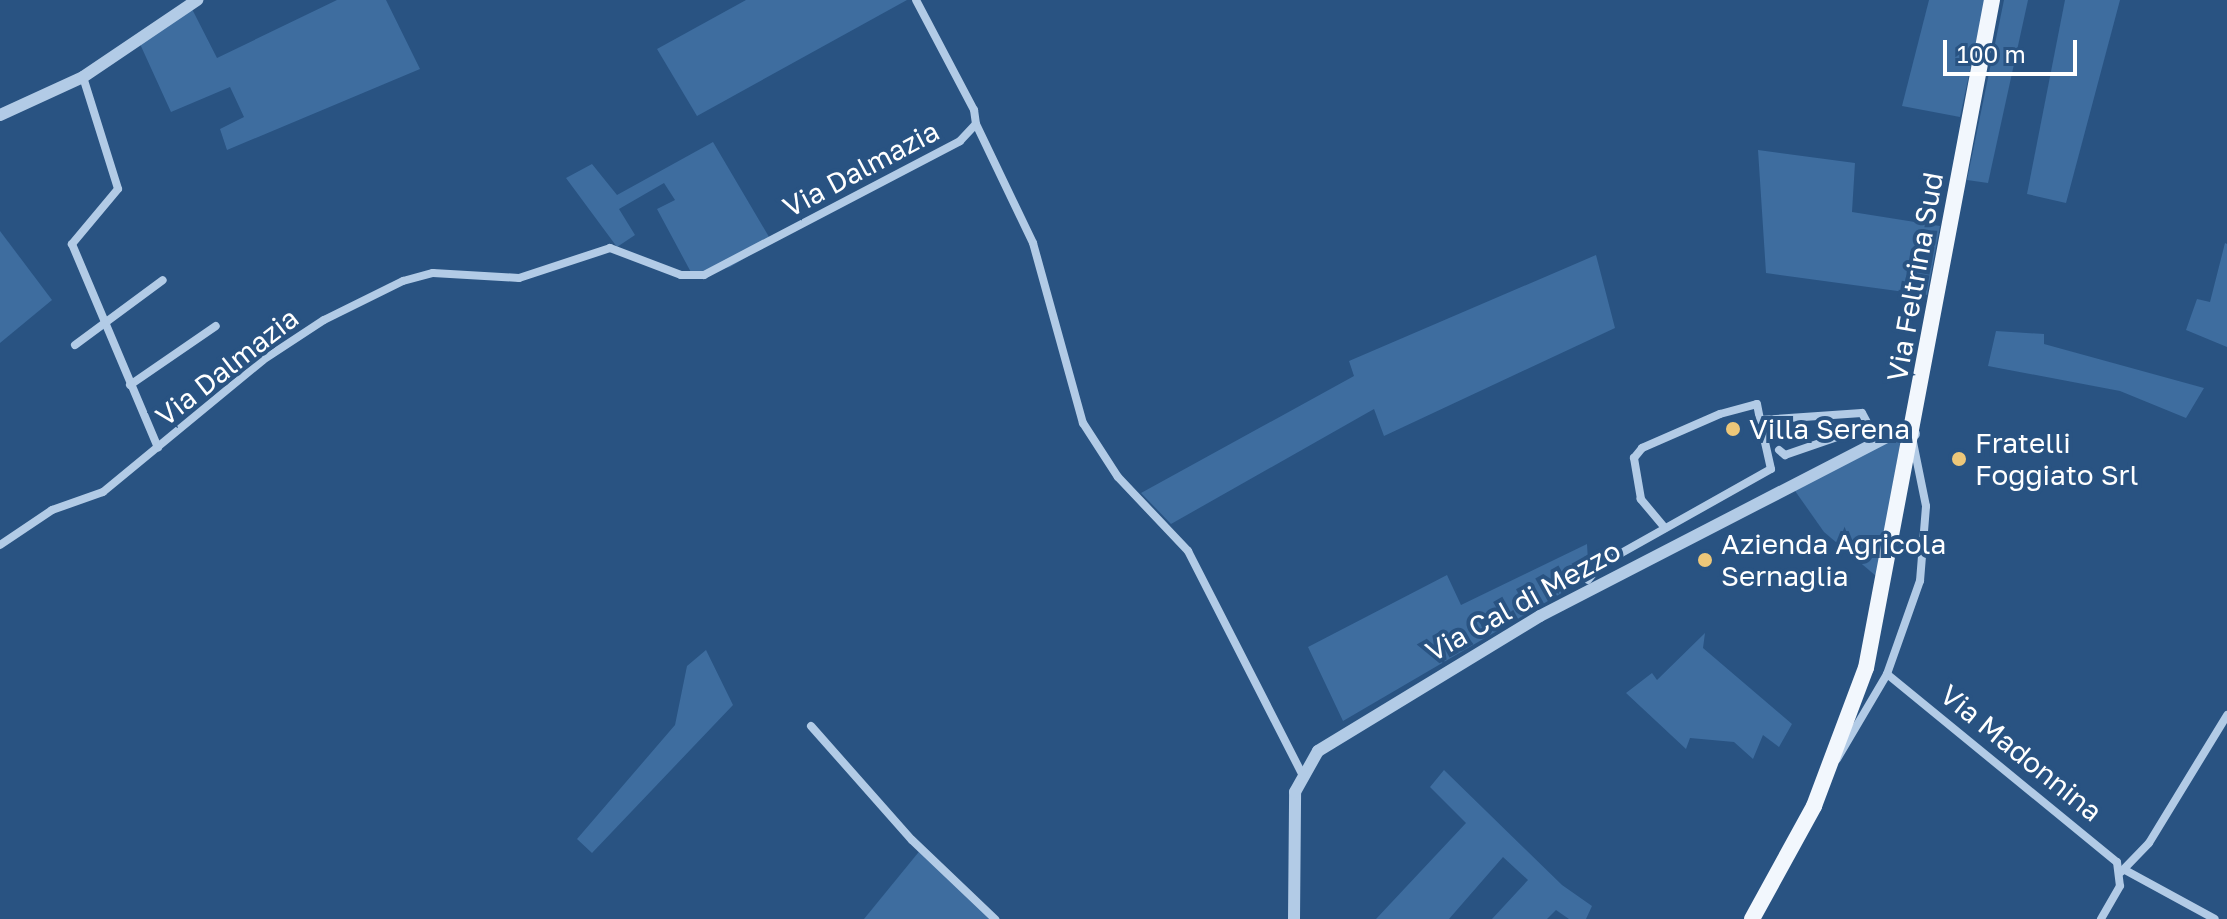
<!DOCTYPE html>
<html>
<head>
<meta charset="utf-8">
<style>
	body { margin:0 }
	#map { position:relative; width:2227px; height:919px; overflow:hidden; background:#295382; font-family:"Golos Text",sans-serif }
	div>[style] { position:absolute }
	.green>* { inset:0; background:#3e6d9f }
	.minor>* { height:8px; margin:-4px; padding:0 4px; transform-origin:4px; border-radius:4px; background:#b2cbe6 }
	.tertiary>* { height:12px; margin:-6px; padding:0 6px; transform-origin:6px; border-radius:6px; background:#b2cbe6 }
	.primary>* { height:16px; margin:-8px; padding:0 8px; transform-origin:8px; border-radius:8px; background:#f2f7fd }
	.dots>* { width:22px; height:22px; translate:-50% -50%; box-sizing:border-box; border:4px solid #295382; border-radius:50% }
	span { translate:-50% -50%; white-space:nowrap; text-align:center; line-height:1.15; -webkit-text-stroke:8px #295382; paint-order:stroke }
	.street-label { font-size:28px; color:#fff }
	.poi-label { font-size:28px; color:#fff }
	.left { translate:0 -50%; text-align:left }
	.scale { position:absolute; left:1943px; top:40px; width:134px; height:36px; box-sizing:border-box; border:4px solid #fff; border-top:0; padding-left:10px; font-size:24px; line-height:28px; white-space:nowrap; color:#fff; -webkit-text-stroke:6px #295382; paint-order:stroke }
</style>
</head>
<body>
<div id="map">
	<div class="green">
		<div style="clip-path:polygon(337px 0,386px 0,420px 69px,227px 150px,220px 129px,244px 117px,230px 87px,171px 112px,140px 44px,192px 9px,217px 58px)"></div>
		<div style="clip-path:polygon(746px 0,907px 0,697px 116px,657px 49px)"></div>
		<div style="clip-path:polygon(1929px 0,1985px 0,1960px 117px,1902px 106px)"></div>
		<div style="clip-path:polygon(2004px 0,2028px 0,1988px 183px,1967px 180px)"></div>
		<div style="clip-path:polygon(2065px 0,2120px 0,2066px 203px,2027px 194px)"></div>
		<div style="clip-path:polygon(713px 142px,772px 242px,730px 267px,693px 276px,657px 209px,675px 200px,664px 183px,619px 209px,635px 235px,617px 247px,566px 178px,592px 164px,617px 195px)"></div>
		<div style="clip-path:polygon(1758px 150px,1855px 163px,1852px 212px,1940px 226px,1927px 295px,1766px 273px)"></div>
		<div style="clip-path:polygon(0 231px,52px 300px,0 343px)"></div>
		<div style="clip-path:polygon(2225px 243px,2227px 244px,2227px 347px,2186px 330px,2197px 299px,2210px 302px)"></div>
		<div style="clip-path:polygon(1596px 255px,1615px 328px,1384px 436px,1374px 409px,1171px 524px,1141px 493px,1354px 376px,1349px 361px)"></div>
		<div style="clip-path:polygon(1996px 331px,2044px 334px,2044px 344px,2204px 388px,2186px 418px,2120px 391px,1988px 366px)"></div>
		<div style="clip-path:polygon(1902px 432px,1881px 554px,1876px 576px,1824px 532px,1793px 488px)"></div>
		<div style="clip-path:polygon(1587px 544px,1589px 577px,1343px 721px,1308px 647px,1447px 575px,1461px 605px)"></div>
		<div style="clip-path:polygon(1705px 633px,1703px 648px,1792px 724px,1779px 747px,1763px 735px,1753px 759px,1734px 742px,1690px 738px,1686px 749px,1626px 693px,1652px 673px,1657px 680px)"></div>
		<div style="clip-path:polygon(706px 650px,733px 705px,592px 853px,577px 839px,675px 725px,687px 666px)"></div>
		<div style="clip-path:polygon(1444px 770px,1562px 885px,1592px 906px,1586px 919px,1569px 919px,1556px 910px,1547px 919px,1492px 919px,1528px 880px,1503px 857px,1449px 919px,1376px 919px,1466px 823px,1430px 787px)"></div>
		<div style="clip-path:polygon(922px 848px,998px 919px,864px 919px)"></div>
	</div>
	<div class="minor">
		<div style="left:83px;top:77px;width:117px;rotate:72.6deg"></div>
		<div style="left:118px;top:189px;width:72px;rotate:129.9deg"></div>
		<div style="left:72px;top:244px;width:221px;rotate:67.1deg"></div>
		<div style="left:976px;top:124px;width:132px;rotate:64.4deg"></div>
		<div style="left:1033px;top:243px;width:187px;rotate:74.5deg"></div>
		<div style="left:1083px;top:423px;width:64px;rotate:57.1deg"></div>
		<div style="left:1118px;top:477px;width:102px;rotate:46.6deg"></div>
		<div style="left:1188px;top:551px;width:250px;rotate:62.9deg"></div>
		<div style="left:75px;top:345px;width:109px;rotate:-36.5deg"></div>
		<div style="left:130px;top:385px;width:104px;rotate:-34.5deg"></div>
		<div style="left:1779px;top:450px;width:8px;rotate:40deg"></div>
		<div style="left:1785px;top:455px;width:89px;rotate:-19deg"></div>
		<div style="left:1665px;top:528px;width:38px;rotate:-130deg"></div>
		<div style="left:1641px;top:499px;width:42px;rotate:-99.7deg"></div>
		<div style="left:1634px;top:458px;width:13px;rotate:-51deg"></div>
		<div style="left:1642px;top:448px;width:85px;rotate:-23.6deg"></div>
		<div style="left:1720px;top:414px;width:38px;rotate:-15deg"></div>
		<div style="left:1757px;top:404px;width:16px;rotate:79deg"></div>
		<div style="left:0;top:545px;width:63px;rotate:-33.9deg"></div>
		<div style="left:52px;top:510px;width:54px;rotate:-19.4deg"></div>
		<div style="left:103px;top:492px;width:207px;rotate:-39.5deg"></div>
		<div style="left:263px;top:360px;width:73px;rotate:-33.3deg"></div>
		<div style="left:324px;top:320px;width:88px;rotate:-26.3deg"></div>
		<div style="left:403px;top:281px;width:31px;rotate:-15deg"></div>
		<div style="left:433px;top:273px;width:86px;rotate:3.3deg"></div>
		<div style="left:519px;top:278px;width:96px;rotate:-18.2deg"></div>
		<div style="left:610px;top:248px;width:76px;rotate:20.8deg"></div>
		<div style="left:681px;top:275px;width:23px"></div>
		<div style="left:704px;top:275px;width:289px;rotate:-27.6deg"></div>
		<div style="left:960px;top:141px;width:23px;rotate:-47deg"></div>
		<div style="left:976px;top:124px;width:14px;rotate:-98deg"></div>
		<div style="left:974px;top:110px;width:124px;rotate:-117.8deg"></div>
		<div style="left:1588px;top:580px;width:19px;rotate:-51deg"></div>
		<div style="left:1600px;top:565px;width:196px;rotate:-29.3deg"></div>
		<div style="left:1771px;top:469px;width:50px;rotate:-102.7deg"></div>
		<div style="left:1760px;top:420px;width:102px;rotate:-3.9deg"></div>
		<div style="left:1862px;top:413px;width:15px;rotate:62deg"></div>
		<div style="left:1869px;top:426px;width:22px;rotate:27deg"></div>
		<div style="left:1887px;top:674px;width:297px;rotate:39.3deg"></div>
		<div style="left:2117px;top:862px;width:24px;rotate:83deg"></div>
		<div style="left:2120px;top:886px;width:38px;rotate:120deg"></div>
		<div style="left:811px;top:726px;width:152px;rotate:48.5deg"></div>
		<div style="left:912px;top:840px;width:115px;rotate:43.6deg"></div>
		<div style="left:1837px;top:759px;width:99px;rotate:-59.5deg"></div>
		<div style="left:1887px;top:674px;width:99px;rotate:-70.5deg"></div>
		<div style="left:1920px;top:581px;width:75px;rotate:-85.4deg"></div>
		<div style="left:1926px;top:506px;width:65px;rotate:-101.5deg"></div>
		<div style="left:2125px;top:870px;width:102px;rotate:28.6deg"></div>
		<div style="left:2121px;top:872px;width:40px;rotate:-46deg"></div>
		<div style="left:2149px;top:843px;width:150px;rotate:-58.6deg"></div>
	</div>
	<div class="tertiary">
		<div style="left:0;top:115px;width:91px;rotate:-24.6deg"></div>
		<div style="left:83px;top:77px;width:138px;rotate:-34deg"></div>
		<div style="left:1294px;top:919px;width:127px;rotate:-89.5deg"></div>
		<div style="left:1295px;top:792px;width:47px;rotate:-60.7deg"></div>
		<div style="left:1318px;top:751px;width:260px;rotate:-31.3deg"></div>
		<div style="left:1540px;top:616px;width:393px;rotate:-27.3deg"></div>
		<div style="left:1889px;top:436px;width:25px;rotate:-5deg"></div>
	</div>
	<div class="primary">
		<div style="left:1752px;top:919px;width:129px;rotate:-61.2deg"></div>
		<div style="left:1814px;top:806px;width:147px;rotate:-69.4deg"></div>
		<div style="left:1866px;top:668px;width:680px;rotate:-79.32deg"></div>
	</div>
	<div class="dots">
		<div style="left:1733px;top:429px;background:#edc779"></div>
		<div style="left:1959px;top:459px;background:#edc779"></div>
		<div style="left:1705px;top:560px;background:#edc779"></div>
	</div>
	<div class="street-label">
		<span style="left:861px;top:169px;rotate:-28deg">Via Dalmazia</span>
		<span style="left:1915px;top:277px;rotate:-80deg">Via Feltrina Sud</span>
		<span style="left:227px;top:367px;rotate:-38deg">Via Dalmazia</span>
		<span style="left:1523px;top:601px;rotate:-29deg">Via Cal di Mezzo</span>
		<span style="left:2021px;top:753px;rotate:39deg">Via Madonnina</span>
	</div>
	<div class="poi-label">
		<span class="left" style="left:1749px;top:429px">Villa Serena</span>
		<span class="left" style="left:1975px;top:459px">Fratelli<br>Foggiato Srl</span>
		<span class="left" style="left:1721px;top:560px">Azienda Agricola<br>Sernaglia</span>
	</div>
	<div class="scale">100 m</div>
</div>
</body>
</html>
